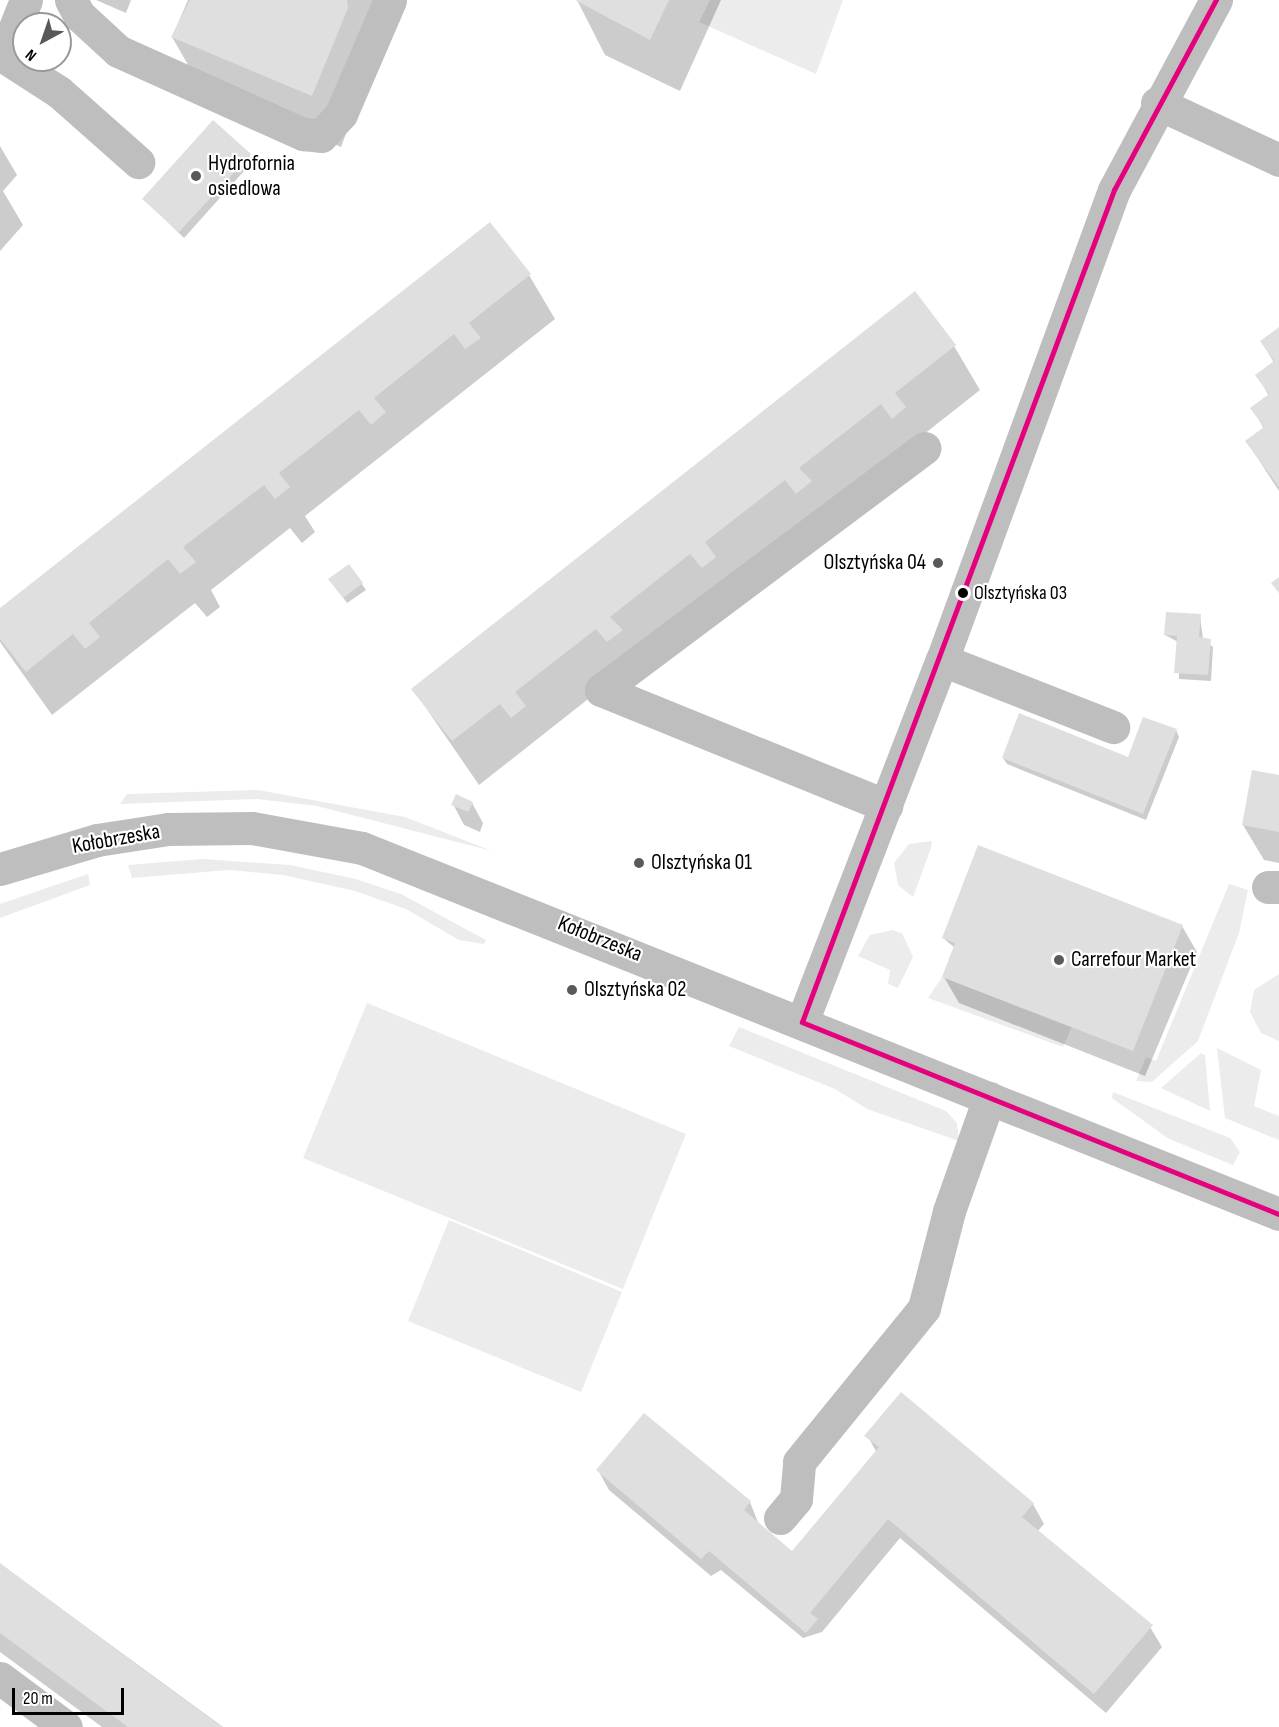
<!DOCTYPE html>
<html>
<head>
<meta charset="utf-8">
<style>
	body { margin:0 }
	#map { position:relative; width:1279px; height:1727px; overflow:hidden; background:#fff; font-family:"Sofia Sans Condensed",sans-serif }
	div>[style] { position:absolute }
	.green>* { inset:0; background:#ececec }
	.shadow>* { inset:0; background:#0003 }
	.building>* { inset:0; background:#dfdfdf }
	.minor>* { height:33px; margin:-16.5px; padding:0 16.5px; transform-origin:16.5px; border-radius:16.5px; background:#bebebe }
	.bus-1>* { height:4.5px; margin:-2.25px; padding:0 2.25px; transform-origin:2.25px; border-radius:2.25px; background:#e5007d }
	.dots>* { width:16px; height:16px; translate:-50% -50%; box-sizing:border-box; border:3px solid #fff; border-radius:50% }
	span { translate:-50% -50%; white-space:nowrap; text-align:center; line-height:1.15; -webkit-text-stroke:4.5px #fff; paint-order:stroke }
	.bus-label { font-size:20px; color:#000 }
	.left { translate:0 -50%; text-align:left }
	.poi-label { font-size:22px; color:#000 }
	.right { translate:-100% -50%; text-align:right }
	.street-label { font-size:22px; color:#000 }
	.north { position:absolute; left:12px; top:12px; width:60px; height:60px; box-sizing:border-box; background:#fff; border:2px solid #999; border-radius:50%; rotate:220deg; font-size:16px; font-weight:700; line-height:24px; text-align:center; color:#000 }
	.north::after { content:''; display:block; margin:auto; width:21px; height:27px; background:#595959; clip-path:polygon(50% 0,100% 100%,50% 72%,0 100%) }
	.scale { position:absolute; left:12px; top:1688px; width:112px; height:27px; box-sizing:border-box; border:3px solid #000; border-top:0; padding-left:8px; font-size:18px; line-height:21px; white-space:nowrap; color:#000; -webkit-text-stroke:4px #fff; paint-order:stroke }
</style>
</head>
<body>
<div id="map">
	<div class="green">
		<div style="clip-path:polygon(710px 0,843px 0,816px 74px,699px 22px)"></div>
		<div style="clip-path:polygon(258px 790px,405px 817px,492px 851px,317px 806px,257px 799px,120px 804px,127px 794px)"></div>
		<div style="clip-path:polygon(932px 841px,931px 848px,913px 897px,898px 885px,894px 863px,909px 844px)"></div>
		<div style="clip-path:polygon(203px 859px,290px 865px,356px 879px,401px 894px,486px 940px,484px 944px,459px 940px,406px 909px,355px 891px,283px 875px,229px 870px,132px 878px,128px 865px)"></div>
		<div style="clip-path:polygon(88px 874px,90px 885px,0 918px,0 904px)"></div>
		<div style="clip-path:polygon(1229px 884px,1248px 890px,1239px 933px,1198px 1041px,1152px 1082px,1136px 1081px,1146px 1057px,1156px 1061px)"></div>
		<div style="clip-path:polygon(892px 930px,902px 933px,913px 957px,898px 988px,888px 984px,890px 970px,858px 956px,870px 935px)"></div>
		<div style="clip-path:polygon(1279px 974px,1279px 1041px,1261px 1033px,1250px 1012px,1254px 990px)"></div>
		<div style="clip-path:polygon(942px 977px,1072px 1027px,1063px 1047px,928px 998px)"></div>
		<div style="clip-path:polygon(367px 1003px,686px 1134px,623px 1289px,303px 1158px)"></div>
		<div style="clip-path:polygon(739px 1027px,946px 1111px,957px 1123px,959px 1141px,867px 1109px,835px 1089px,729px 1046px)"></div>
		<div style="clip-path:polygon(1217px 1048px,1261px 1070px,1254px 1106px,1279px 1116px,1279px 1140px,1225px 1118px)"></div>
		<div style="clip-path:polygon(1201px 1053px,1205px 1055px,1210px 1111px,1161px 1088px)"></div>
		<div style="clip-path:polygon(1113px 1092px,1230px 1138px,1240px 1152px,1233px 1165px,1169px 1139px,1112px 1098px)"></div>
		<div style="clip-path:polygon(449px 1220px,622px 1292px,581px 1392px,408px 1321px)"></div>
	</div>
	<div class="shadow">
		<div style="clip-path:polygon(96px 0,131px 0,126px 13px)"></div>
		<div style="clip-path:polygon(188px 0,396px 0,341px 147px,202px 89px,172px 37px)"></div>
		<div style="clip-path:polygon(577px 0,721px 0,680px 91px,605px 55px)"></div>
		<div style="clip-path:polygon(0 146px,17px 175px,3px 191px,23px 225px,0 251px)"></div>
		<div style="clip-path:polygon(249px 155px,253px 161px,184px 238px,144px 199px)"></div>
		<div style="clip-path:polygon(529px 275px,555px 319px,305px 516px,315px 532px,302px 543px,290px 528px,211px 590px,220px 607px,207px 617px,195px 603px,52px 715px,0 642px,0 610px)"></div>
		<div style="clip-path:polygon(1279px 329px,1279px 491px,1247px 442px,1264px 429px,1252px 408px,1269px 396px,1257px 375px,1274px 363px,1262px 342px)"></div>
		<div style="clip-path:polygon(954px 346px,980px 390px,479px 785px,413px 689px)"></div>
		<div style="clip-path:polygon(349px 566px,366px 590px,347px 603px,334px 585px)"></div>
		<div style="clip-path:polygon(1200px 616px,1203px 639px,1213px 647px,1211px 681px,1179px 679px,1178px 642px,1165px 635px)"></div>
		<div style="clip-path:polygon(1176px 730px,1179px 737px,1146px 820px,1007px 764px,1003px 758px,1129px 759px)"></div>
		<div style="clip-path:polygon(1279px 776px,1279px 863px,1264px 860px,1243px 825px)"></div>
		<div style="clip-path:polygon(472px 803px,483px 823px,480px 832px,464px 825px,453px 804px)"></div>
		<div style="clip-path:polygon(1182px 926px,1197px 952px,1145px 1076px,959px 1003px,944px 977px,955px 948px,943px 938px)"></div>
		<div style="clip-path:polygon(867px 1435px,1033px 1504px,1044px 1524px,1037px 1532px,1150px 1627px,1162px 1647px,1106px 1713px,900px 1538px,822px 1632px,803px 1638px,721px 1570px,711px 1576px,609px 1490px,598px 1470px,750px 1502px,759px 1525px,792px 1553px,877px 1453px)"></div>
		<div style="clip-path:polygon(0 1564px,223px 1727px,102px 1727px,0 1652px)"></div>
	</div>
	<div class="building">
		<div style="clip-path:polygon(190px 0,347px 0,348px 8px,312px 96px,171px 37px)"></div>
		<div style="clip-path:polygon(575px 0,669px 0,650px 40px)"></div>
		<div style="clip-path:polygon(213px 120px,251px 154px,179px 232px,142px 199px)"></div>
		<div style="clip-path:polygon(490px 222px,531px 274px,469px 323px,481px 338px,465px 349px,454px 334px,374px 398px,386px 412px,371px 425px,359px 410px,279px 473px,290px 487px,275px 499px,264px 485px,183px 547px,196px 562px,180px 574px,168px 559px,89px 623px,100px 637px,85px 649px,73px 634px,26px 672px,0 639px,0 608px)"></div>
		<div style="clip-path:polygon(915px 291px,956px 345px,895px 393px,906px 407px,892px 419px,881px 404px,799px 468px,812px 481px,796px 494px,785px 480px,705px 542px,716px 557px,702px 568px,690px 554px,610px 617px,623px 630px,607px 642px,596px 629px,515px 692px,526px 706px,511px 718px,500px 704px,452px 741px,411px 689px)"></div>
		<div style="clip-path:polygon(1279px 327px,1279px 487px,1245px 441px,1264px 427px,1250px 408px,1269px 394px,1255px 375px,1274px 361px,1260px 341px)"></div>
		<div style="clip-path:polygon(349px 564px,363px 583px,343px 598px,328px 579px)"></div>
		<div style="clip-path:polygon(1279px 577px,1279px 593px,1271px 583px)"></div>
		<div style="clip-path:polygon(1166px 612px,1201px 614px,1199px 637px,1211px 639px,1208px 675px,1174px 673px,1177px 636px,1164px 635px)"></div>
		<div style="clip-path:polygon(1019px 713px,1128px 757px,1143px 717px,1177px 729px,1143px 814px,1002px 758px)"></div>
		<div style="clip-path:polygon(1252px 770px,1279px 775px,1279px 832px,1242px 825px)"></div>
		<div style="clip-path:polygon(456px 794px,473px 802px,468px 812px,451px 805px)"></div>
		<div style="clip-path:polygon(978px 845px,1183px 925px,1133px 1051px,942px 977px,955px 943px,942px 938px)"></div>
		<div style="clip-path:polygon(901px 1392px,1034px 1503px,1022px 1517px,1153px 1625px,1094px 1694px,888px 1519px,810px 1613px,818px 1619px,806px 1633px,709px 1551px,701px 1559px,596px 1470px,644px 1413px,751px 1501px,744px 1510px,792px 1551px,879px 1447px,864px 1436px)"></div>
		<div style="clip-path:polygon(0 1563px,140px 1667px,222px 1727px,128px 1727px,38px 1661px,0 1633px)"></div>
	</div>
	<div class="minor">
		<div style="left:71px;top:0;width:17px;rotate:62deg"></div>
		<div style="left:79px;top:15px;width:53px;rotate:42.7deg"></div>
		<div style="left:118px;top:51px;width:203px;rotate:24.2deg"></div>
		<div style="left:303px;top:134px;width:18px;rotate:6deg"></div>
		<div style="left:321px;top:136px;width:30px;rotate:-48deg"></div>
		<div style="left:341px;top:114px;width:124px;rotate:-66.7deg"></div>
		<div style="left:0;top:54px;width:70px;rotate:32.8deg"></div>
		<div style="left:59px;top:92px;width:106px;rotate:41.5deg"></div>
		<div style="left:4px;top:55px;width:59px;rotate:-68.2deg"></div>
		<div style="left:1157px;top:103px;width:135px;rotate:25deg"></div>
		<div style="left:942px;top:660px;width:184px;rotate:21.4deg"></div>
		<div style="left:601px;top:690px;width:404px;rotate:-36.8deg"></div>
		<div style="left:601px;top:690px;width:308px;rotate:22.1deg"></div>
		<div style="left:0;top:869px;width:101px;rotate:-16.6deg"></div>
		<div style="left:97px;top:840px;width:72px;rotate:-8.8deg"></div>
		<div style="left:168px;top:829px;width:84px;rotate:-0.7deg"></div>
		<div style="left:252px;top:828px;width:112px;rotate:10.3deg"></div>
		<div style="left:362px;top:848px;width:987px;rotate:21.76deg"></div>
		<div style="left:1268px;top:887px;width:11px"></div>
		<div style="left:802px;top:1022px;width:388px;rotate:-68.9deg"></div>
		<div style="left:942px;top:660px;width:500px;rotate:-69.9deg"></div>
		<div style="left:1114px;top:190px;width:216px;rotate:-61.8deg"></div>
		<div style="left:780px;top:1518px;width:25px;rotate:-50deg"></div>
		<div style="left:796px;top:1499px;width:37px;rotate:-85deg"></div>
		<div style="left:799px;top:1462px;width:198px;rotate:-50.9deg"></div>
		<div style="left:924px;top:1308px;width:100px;rotate:-75.5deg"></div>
		<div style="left:949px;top:1211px;width:120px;rotate:-70.5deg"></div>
		<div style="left:0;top:1678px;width:82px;rotate:36.6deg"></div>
	</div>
	<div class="bus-1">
		<div style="left:802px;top:1022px;width:889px;rotate:-69.44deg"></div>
		<div style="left:1114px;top:190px;width:216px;rotate:-61.8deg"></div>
		<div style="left:802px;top:1022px;width:514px;rotate:21.93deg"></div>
	</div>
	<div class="dots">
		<div style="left:196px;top:176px;background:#595959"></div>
		<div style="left:938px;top:563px;background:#595959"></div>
		<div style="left:963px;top:593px;background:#000"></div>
		<div style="left:639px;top:863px;background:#595959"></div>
		<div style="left:1059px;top:960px;background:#595959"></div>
		<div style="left:572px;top:990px;background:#595959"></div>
	</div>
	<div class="bus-label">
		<span class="left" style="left:974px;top:593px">Olsztyńska 03</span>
	</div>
	<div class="poi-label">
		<span class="left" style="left:208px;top:176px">Hydrofornia<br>osiedlowa</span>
		<span class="right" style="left:926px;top:563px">Olsztyńska 04</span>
		<span class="left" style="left:651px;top:863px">Olsztyńska 01</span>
		<span class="left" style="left:1071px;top:960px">Carrefour Market</span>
		<span class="left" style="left:584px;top:990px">Olsztyńska 02</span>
	</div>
	<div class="street-label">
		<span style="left:116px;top:839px;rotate:-10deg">Kołobrzeska</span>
		<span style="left:600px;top:939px;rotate:22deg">Kołobrzeska</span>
	</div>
	<div class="north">N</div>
	<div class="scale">20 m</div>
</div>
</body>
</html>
